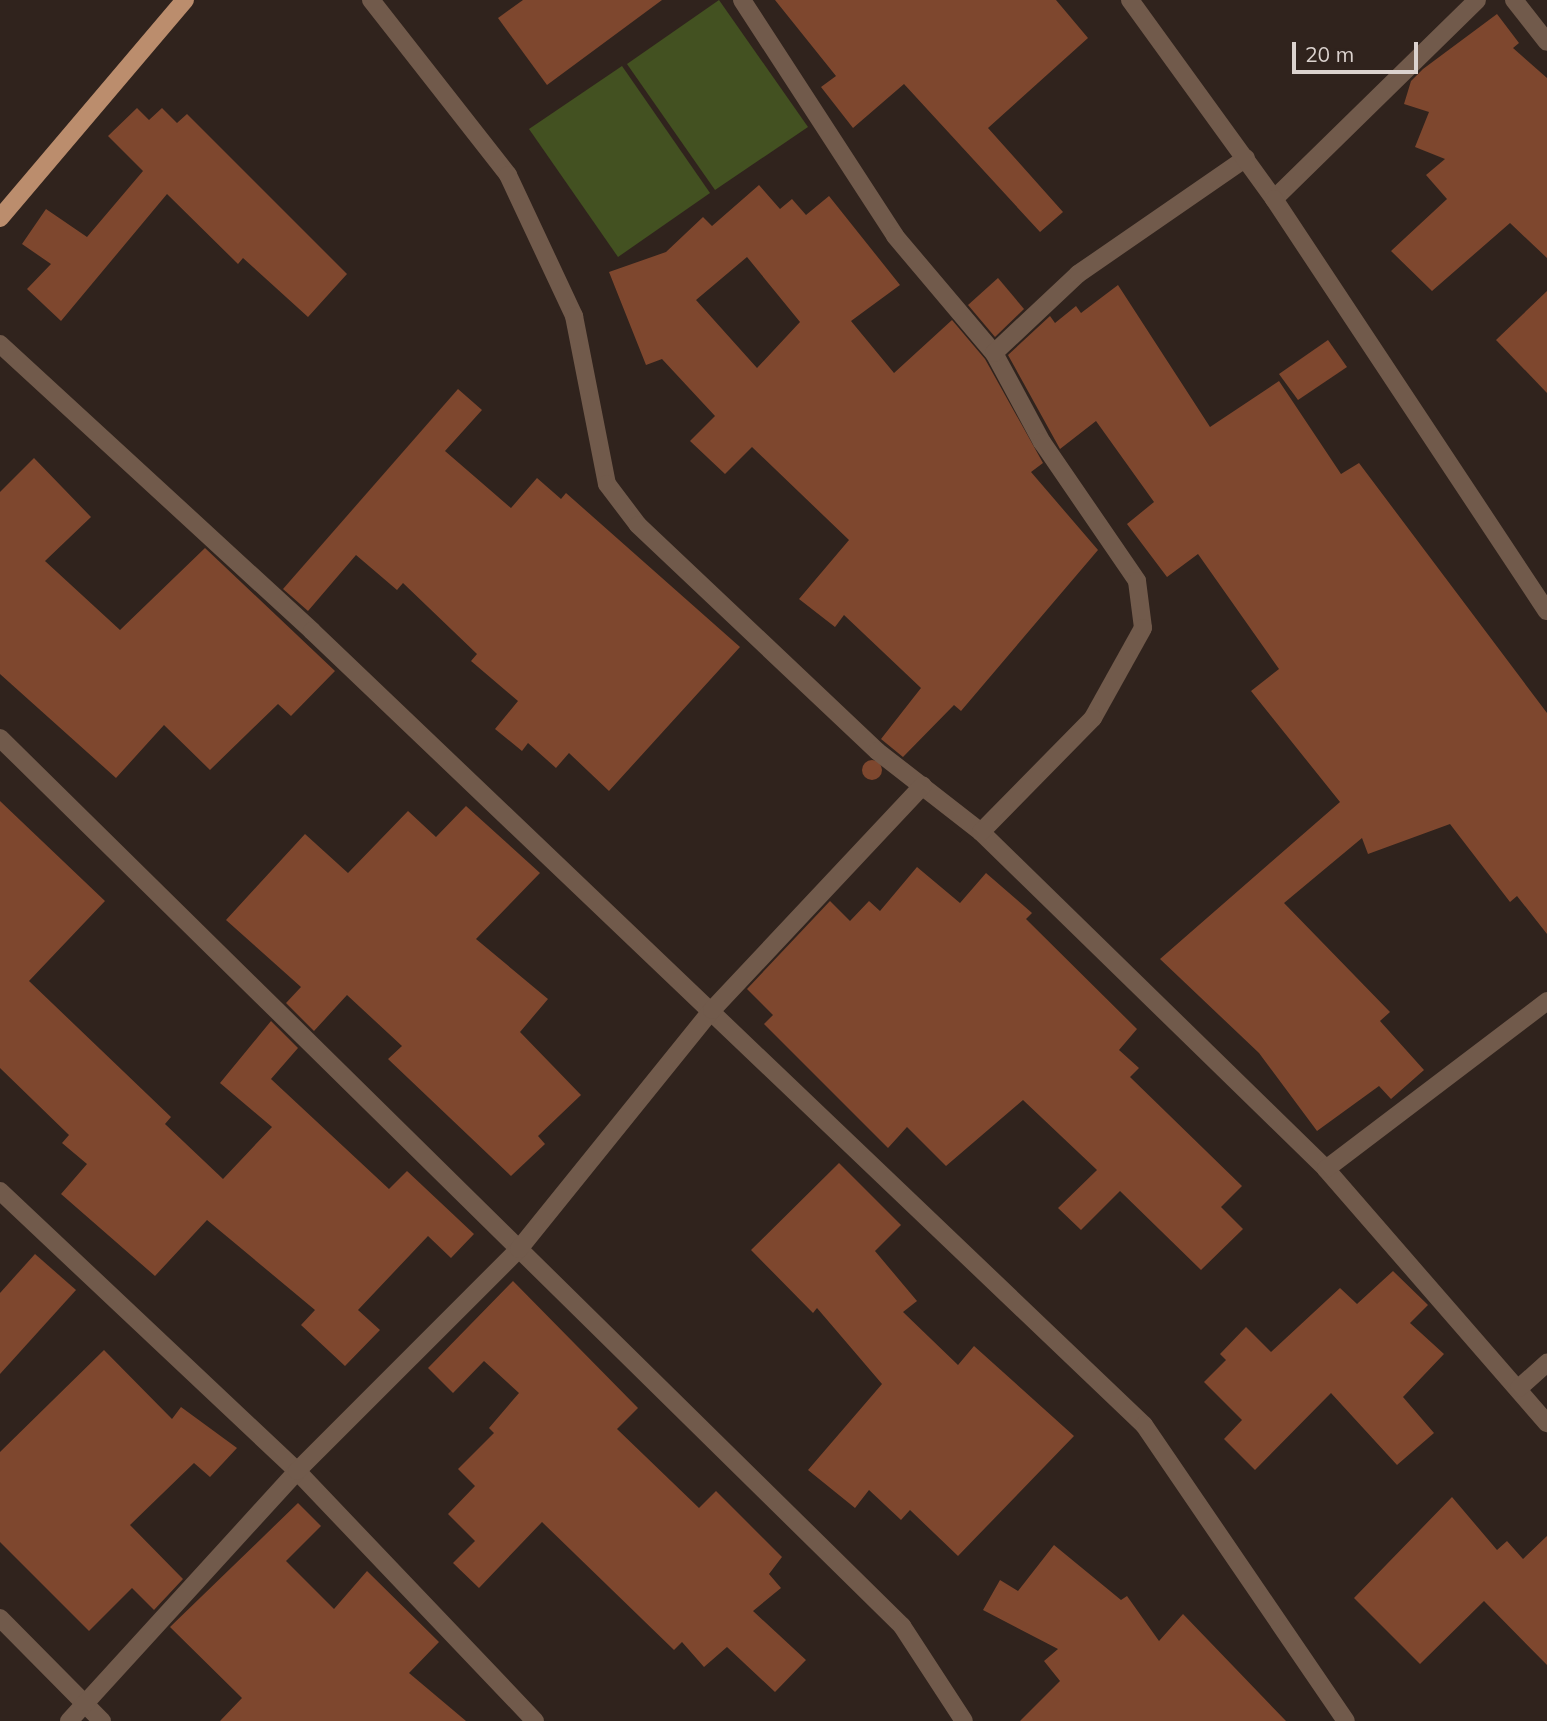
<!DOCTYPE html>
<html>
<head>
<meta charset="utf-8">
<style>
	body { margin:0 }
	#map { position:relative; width:1547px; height:1721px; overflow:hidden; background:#30231d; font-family:Mulish,sans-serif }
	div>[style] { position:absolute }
	.green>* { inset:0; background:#435121 }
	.building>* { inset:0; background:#7e472e }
	.round { border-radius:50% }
	.minor>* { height:18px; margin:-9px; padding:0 9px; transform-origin:9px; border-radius:9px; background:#715a4b }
	.tertiary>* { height:18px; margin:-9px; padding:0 9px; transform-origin:9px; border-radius:9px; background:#715a4b }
	.primary>* { height:18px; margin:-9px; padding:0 9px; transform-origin:9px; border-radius:9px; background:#bb8d6d }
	span { translate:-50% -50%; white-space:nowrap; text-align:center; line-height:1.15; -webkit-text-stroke:5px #30231d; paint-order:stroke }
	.scale { position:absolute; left:1292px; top:42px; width:126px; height:32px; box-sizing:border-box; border:4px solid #dbd2ce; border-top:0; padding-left:9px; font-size:21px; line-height:24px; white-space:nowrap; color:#dbd2ce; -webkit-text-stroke:5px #30231d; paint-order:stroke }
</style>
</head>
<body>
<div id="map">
	<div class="green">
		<div style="clip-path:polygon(719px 0,808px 127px,715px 190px,627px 64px)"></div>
		<div style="clip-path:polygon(622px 66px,710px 193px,618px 257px,529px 129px)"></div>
	</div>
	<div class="building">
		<div style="clip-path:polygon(523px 0,662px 0,547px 85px,498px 18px)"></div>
		<div style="clip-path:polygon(775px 0,1056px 0,1088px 38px,988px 128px,1063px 212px,1040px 232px,904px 84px,853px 128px,821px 87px,836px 76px)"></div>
		<div style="clip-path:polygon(1497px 14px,1519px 43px,1513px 48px,1547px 78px,1547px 258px,1510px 223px,1432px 291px,1391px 251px,1447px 199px,1426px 175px,1445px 159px,1415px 147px,1429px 112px,1404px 104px,1411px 81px,1423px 69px)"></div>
		<div style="clip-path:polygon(137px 108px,149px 120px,162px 108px,177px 123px,187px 114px,347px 274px,308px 317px,243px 258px,238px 264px,167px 194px,61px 321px,27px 289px,51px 264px,22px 244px,46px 209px,87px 237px,143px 171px,108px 136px)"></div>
		<div style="clip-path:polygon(evenodd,759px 185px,780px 209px,792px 199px,806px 215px,829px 196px,900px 285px,851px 321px,894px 373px,952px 320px,985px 359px,1043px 463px,1031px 472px,1098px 550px,961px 711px,954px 705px,903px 757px,881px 739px,921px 688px,844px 615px,835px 627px,799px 599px,849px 540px,752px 447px,725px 474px,690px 441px,715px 416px,662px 359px,646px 365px,609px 272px,666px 252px,703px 217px,712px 226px,759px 185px,747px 257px,800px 322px,757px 368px,696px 300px,747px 257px)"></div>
		<div style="clip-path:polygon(998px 278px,1024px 309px,995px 337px,968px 305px)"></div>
		<div style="clip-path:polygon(1118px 285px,1210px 427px,1279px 381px,1341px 474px,1359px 463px,1547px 713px,1547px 934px,1517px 896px,1510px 902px,1450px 824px,1368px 854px,1362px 838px,1284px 903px,1390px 1012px,1380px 1021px,1424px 1070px,1391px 1099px,1379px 1086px,1317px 1131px,1259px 1053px,1160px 959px,1340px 802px,1251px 691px,1279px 669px,1198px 554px,1167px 577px,1127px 524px,1154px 502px,1096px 421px,1060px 449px,1008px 355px,1050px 316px,1055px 323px,1076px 306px,1081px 313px)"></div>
		<div style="clip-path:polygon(1547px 291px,1547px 393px,1496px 340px)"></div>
		<div style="clip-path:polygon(1328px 340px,1347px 367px,1298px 400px,1279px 374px)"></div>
		<div style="clip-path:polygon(458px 389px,482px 410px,445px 451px,511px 508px,537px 478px,561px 499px,566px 493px,740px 647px,609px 791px,569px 753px,556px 768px,528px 743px,522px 751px,495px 729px,518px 701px,471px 661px,477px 654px,403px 583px,397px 590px,356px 555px,308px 611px,283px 589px)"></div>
		<div style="clip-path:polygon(34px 458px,91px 517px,45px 561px,120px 630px,205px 548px,335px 671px,291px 716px,278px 704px,210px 770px,164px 725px,116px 778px,0 674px,0 492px)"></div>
		<div class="round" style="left:862px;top:760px;width:20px;height:20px"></div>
		<div style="clip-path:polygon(0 801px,105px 901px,29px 981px,171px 1117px,165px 1124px,223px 1179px,272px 1127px,220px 1083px,271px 1021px,298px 1048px,271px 1079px,389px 1189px,407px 1171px,474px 1234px,451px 1258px,428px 1236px,358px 1310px,380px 1330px,345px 1366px,301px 1325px,315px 1310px,207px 1220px,155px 1276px,61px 1194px,87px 1164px,62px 1143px,69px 1135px,0 1068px)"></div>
		<div style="clip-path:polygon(466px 806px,540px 873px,476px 939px,548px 999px,520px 1032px,581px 1095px,538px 1136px,545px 1144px,511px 1176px,388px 1059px,402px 1046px,347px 995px,314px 1031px,286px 1003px,301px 987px,226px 920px,305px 834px,348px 873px,408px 811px,436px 837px)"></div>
		<div style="clip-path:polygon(917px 867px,960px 903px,986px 873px,1032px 913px,1026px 919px,1137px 1029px,1119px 1050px,1139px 1068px,1130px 1077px,1242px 1186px,1221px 1207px,1243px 1229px,1201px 1270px,1120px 1191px,1081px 1230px,1058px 1208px,1097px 1170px,1023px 1100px,946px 1166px,907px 1127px,888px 1148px,764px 1024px,773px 1015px,747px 989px,830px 901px,850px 921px,869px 901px,880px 911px)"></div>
		<div style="clip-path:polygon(839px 1163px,901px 1225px,875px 1251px,917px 1301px,903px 1312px,958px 1365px,974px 1346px,1074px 1436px,958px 1556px,910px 1510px,901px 1520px,869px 1490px,855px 1508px,808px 1470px,882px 1384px,817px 1308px,813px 1313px,751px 1250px)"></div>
		<div style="clip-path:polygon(35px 1254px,76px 1290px,0 1374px,0 1293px)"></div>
		<div style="clip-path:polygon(1393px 1271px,1428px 1305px,1410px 1323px,1444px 1354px,1403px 1397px,1434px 1433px,1397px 1465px,1331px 1393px,1255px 1470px,1224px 1439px,1242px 1420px,1204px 1382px,1226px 1360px,1220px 1354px,1246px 1327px,1271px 1352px,1340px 1288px,1357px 1304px)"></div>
		<div style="clip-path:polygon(513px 1281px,638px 1408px,617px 1429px,699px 1508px,716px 1491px,782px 1557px,769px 1574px,781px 1588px,753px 1611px,806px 1660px,775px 1692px,727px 1647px,704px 1667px,682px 1642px,674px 1650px,542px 1522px,479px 1588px,453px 1563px,475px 1541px,448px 1514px,475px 1486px,458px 1469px,494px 1433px,489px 1428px,519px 1393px,484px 1361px,453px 1393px,428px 1368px)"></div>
		<div style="clip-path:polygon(104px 1350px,172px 1419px,181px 1407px,237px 1448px,210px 1477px,194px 1463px,130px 1525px,183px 1579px,154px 1610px,132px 1588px,89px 1631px,0 1542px,0 1452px)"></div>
		<div style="clip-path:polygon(1452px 1497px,1497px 1550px,1507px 1541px,1523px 1559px,1547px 1536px,1547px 1665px,1484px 1601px,1420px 1664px,1354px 1598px)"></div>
		<div style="clip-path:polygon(298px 1503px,321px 1526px,286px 1561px,334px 1609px,367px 1571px,439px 1642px,409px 1673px,466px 1721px,220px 1721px,242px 1698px,170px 1627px)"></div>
		<div style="clip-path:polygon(1054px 1545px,1121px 1600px,1127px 1596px,1159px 1641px,1183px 1614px,1286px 1721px,1020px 1721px,1060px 1681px,1044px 1661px,1058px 1649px,983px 1610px,1000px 1580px,1018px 1591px)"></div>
	</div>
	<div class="minor">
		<div style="left:371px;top:0;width:222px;rotate:51.9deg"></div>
		<div style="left:508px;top:175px;width:156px;rotate:64.9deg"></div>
		<div style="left:574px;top:316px;width:171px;rotate:78.9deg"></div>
		<div style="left:607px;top:484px;width:51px;rotate:52.9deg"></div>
		<div style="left:638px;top:525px;width:329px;rotate:43.4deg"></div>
		<div style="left:877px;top:751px;width:132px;rotate:37.9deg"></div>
		<div style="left:981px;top:832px;width:482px;rotate:44.3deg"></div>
		<div style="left:1326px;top:1169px;width:337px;rotate:49deg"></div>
		<div style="left:742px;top:0;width:281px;rotate:57deg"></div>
		<div style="left:895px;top:236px;width:153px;rotate:49.8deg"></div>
		<div style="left:994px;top:353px;width:101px;rotate:61.7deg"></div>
		<div style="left:1042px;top:442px;width:168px;rotate:55.6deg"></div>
		<div style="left:1137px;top:581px;width:47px;rotate:82.7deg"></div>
		<div style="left:1143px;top:628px;width:103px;rotate:119.1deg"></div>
		<div style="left:1093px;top:718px;width:160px;rotate:134.5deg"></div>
		<div style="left:1514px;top:0;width:53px;rotate:51.8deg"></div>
		<div style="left:1274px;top:199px;width:284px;rotate:-44.4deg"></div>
		<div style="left:0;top:344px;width:424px;rotate:42.6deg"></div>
		<div style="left:312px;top:631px;width:1150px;rotate:43.66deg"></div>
		<div style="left:1144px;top:1425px;width:358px;rotate:55.7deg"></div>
		<div style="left:994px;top:353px;width:115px;rotate:-43.2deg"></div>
		<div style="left:1078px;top:274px;width:204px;rotate:-34.6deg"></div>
		<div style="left:0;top:738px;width:1266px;rotate:44.55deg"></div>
		<div style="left:902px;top:1626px;width:113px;rotate:56.9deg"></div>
		<div style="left:1326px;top:1169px;width:278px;rotate:-37.2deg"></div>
		<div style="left:0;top:1191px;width:408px;rotate:43.3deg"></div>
		<div style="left:297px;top:1471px;width:345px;rotate:46.4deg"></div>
		<div style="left:1519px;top:1388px;width:38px;rotate:-42deg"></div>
		<div style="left:0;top:1618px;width:145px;rotate:45.3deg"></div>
		<div style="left:69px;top:1721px;width:338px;rotate:-47.6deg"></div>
		<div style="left:297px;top:1471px;width:314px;rotate:-45deg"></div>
		<div style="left:519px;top:1249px;width:307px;rotate:-51.1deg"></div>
		<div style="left:712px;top:1010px;width:308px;rotate:-46.8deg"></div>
	</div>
	<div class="tertiary">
		<div style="left:1130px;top:0;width:246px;rotate:54.1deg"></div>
		<div style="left:1274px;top:199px;width:494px;rotate:56.5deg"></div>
	</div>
	<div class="primary">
		<div style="left:0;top:218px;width:286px;rotate:-49.7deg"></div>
	</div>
	<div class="scale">20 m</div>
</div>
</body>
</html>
